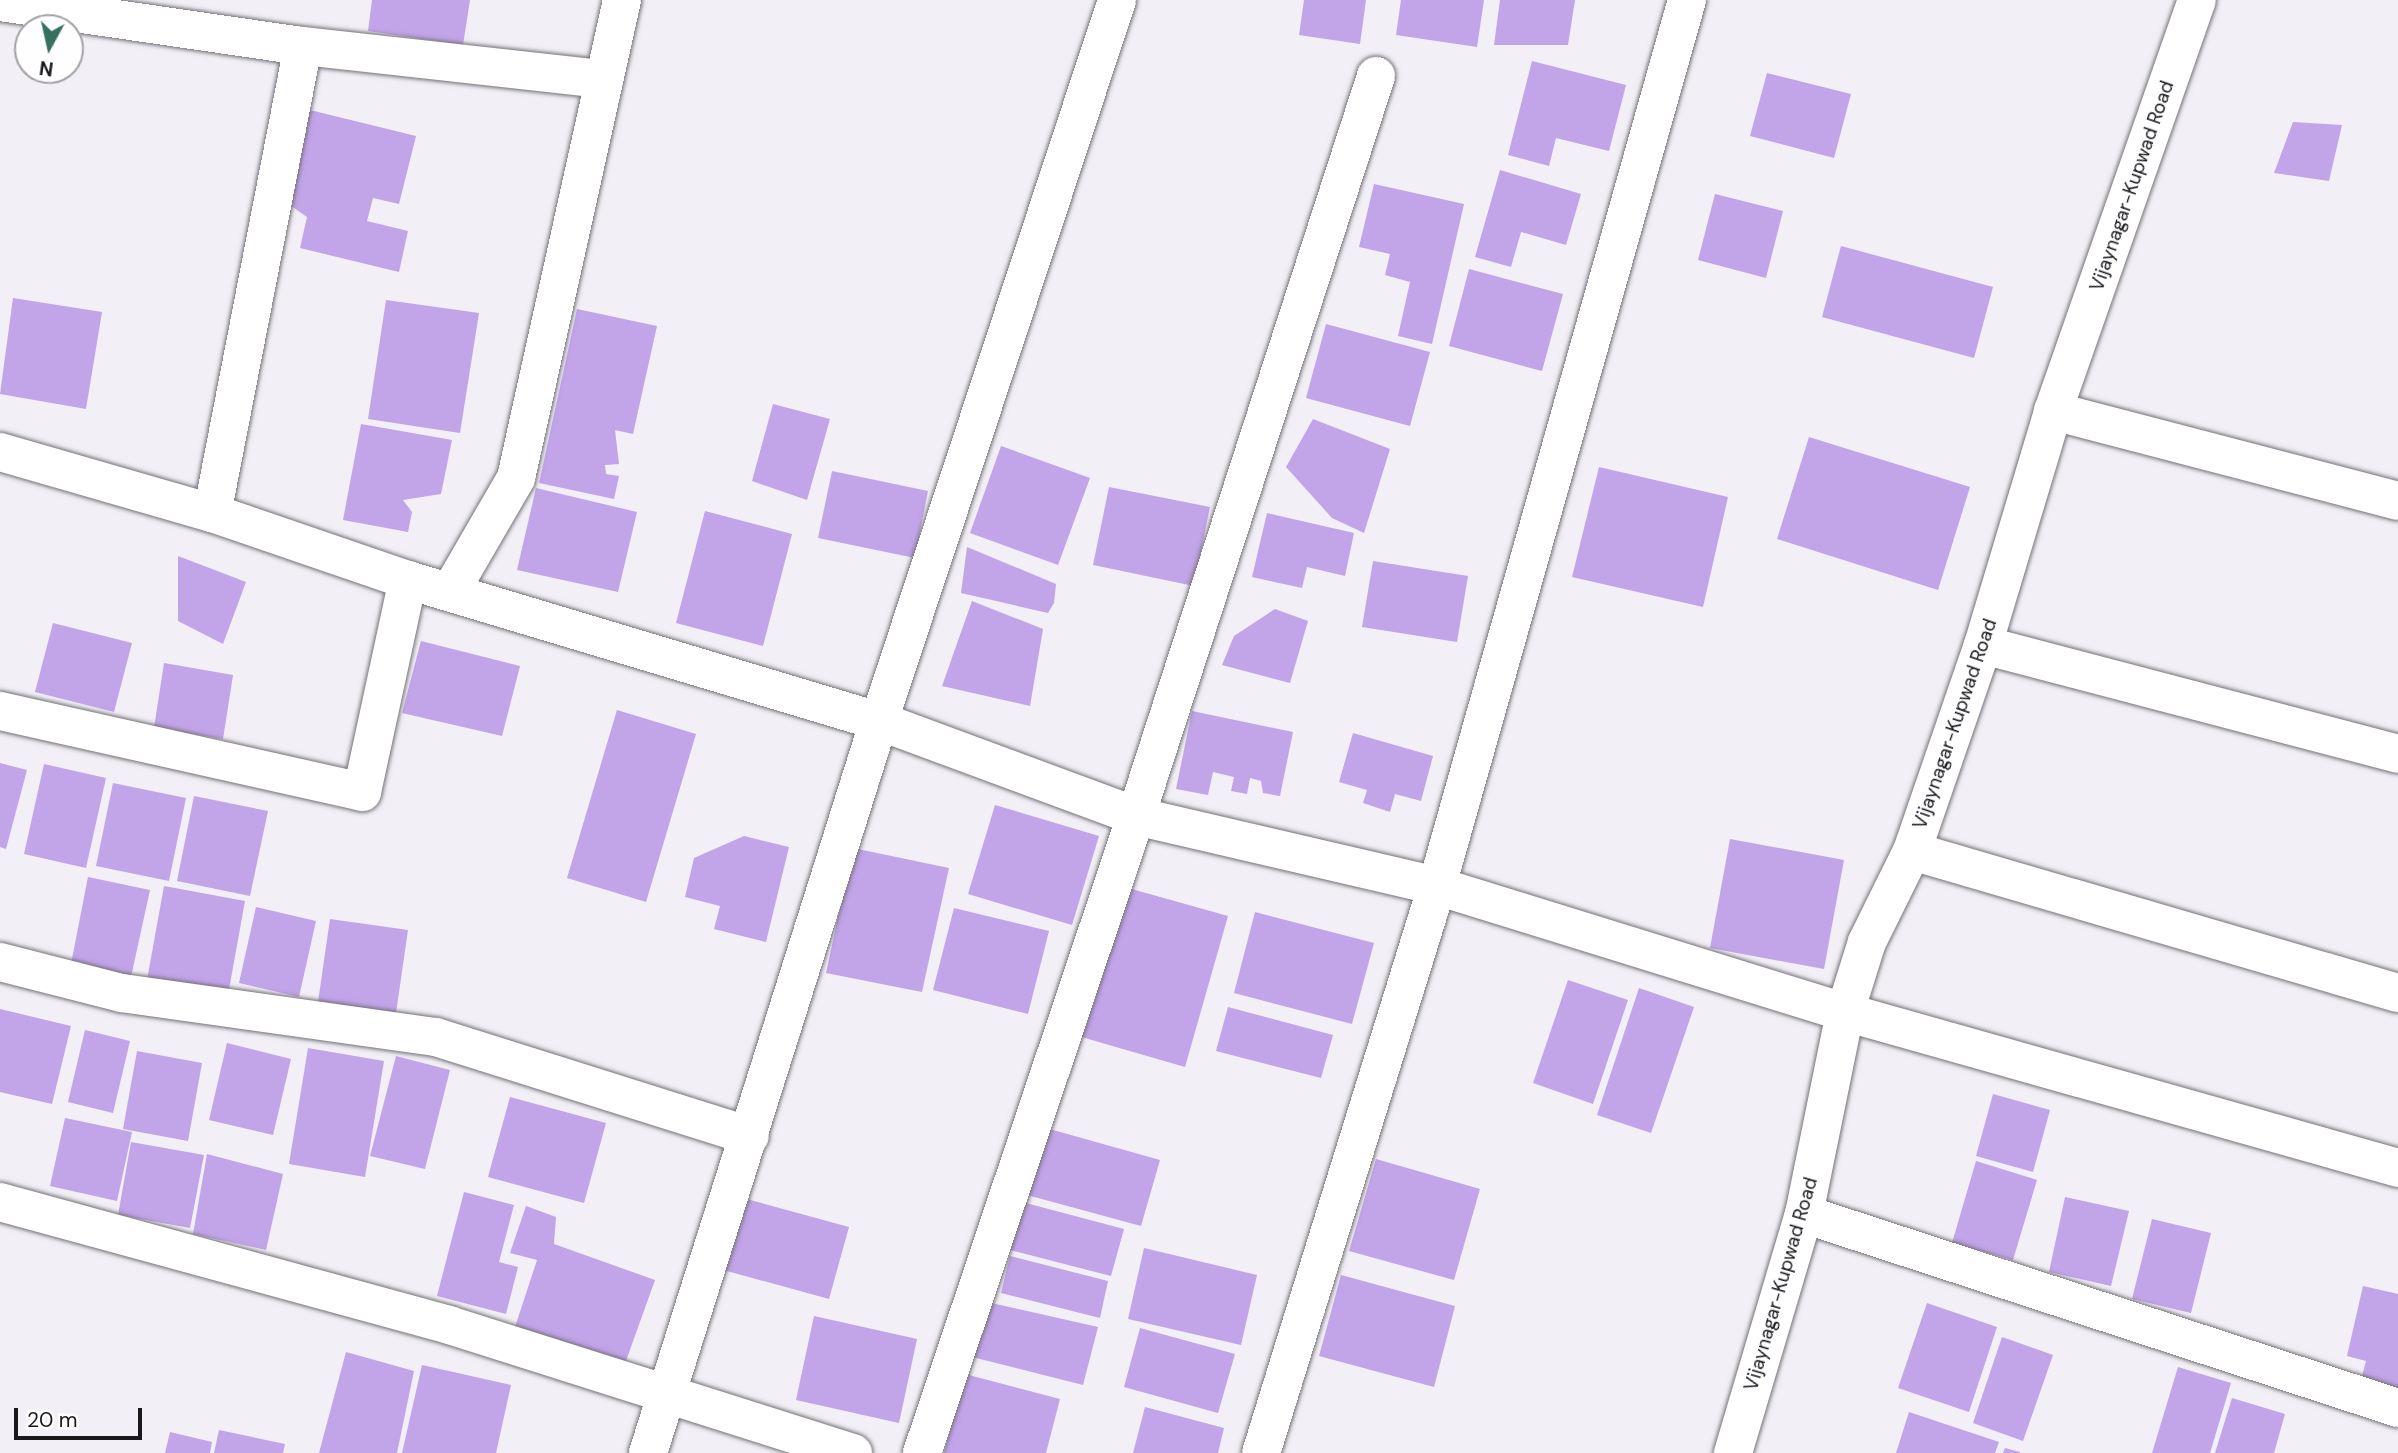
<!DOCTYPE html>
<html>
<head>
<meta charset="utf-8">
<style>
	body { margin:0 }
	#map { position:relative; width:2398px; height:1453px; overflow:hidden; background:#f2eff6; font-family:"DM Sans",sans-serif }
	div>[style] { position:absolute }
	.building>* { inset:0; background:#c2a4e9 }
	.roads { filter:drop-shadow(0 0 2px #747178) drop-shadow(0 0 2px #747178) }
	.street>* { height:38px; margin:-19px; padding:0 19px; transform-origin:19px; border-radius:19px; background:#fff }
	.secondary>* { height:38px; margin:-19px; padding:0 19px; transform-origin:19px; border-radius:19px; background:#fff }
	span { translate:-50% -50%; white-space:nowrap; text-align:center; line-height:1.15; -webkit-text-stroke:5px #fefdff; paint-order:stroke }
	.street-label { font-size:19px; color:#19181b }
	.north { position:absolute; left:14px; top:14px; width:70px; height:70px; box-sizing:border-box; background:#fefdff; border:2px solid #a2a1a4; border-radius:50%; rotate:188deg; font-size:19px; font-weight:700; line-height:28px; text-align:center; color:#19181b }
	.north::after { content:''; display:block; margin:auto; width:24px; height:32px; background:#35715c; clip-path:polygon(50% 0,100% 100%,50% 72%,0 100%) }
	.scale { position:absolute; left:14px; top:1408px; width:128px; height:32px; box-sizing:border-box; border:4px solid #19181b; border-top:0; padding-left:9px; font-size:21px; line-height:24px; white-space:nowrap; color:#19181b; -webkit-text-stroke:5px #fefdff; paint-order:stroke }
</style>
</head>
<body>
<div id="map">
	<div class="building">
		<div style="clip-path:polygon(372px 0,470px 0,463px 45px,368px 31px)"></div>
		<div style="clip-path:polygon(1304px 0,1366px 0,1360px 44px,1299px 35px)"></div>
		<div style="clip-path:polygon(1401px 0,1484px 0,1477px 47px,1396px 35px)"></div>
		<div style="clip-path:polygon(1500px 0,1575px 0,1568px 45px,1494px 45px)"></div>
		<div style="clip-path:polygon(1532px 61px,1626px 85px,1609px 151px,1556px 138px,1549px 166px,1508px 155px)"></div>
		<div style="clip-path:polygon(1767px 73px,1851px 94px,1834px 158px,1750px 136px)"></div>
		<div style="clip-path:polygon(306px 109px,416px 136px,399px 204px,373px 198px,367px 221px,408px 231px,399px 272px,300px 248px,307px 217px,284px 201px)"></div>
		<div style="clip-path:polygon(2293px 122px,2342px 125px,2329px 181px,2274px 173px)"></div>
		<div style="clip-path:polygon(1500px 170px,1581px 194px,1566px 245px,1521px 232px,1511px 267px,1475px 257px)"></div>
		<div style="clip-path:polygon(1374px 184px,1464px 204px,1432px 344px,1398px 336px,1410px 282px,1385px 275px,1390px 254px,1359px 247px)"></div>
		<div style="clip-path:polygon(1715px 194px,1783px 211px,1766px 278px,1698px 260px)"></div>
		<div style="clip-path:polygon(1841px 246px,1993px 287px,1974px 358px,1822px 317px)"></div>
		<div style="clip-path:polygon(1469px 269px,1563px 294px,1542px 371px,1449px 346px)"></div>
		<div style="clip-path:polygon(13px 298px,102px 312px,86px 409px,0 394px)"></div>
		<div style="clip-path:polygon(386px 300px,479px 313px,460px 433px,368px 419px)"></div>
		<div style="clip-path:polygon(577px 309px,657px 326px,633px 434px,615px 430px,619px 464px,605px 465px,606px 474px,619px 476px,614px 499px,539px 483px)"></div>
		<div style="clip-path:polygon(1326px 324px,1430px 352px,1410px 426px,1306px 398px)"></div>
		<div style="clip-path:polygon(773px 404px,830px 419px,807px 500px,752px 481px)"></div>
		<div style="clip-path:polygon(1313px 419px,1390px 449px,1364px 533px,1332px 518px,1286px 467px)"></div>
		<div style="clip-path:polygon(361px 424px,452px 440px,441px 494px,403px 500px,412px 512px,408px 532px,343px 520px)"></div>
		<div style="clip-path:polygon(1809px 437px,1970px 487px,1938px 590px,1777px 539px)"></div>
		<div style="clip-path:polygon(1001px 446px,1090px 478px,1058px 565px,970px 533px)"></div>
		<div style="clip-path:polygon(1599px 467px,1728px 497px,1703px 607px,1572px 577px)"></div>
		<div style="clip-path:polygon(832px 471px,928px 491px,915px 558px,818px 538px)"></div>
		<div style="clip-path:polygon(1109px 487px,1210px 507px,1194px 586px,1093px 565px)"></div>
		<div style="clip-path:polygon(536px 488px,637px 512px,618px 592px,517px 570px)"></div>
		<div style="clip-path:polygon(705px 511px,792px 534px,763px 646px,676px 623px)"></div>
		<div style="clip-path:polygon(1267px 513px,1354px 533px,1345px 576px,1307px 567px,1302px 588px,1252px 577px)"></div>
		<div style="clip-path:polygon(967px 547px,1056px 584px,1054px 603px,1048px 613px,961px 593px)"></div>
		<div style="clip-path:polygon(178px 556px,246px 582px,223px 644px,178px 621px)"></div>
		<div style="clip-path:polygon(1373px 561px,1468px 576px,1457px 642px,1362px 627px)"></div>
		<div style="clip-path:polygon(972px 601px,1043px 629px,1030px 706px,942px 686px)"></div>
		<div style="clip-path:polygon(1275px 609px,1308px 621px,1290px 683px,1222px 665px,1234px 636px)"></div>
		<div style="clip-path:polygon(53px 623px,132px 643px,114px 712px,35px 692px)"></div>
		<div style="clip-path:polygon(421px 641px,520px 666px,502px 736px,402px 713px)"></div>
		<div style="clip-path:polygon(164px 663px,233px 675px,223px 739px,154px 728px)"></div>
		<div style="clip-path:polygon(617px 710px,696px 734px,646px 902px,567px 878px)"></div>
		<div style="clip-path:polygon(1192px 711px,1293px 732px,1280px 796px,1263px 793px,1261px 781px,1250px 778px,1247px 794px,1231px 791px,1234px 777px,1213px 772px,1208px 795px,1176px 789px)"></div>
		<div style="clip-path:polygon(1353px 733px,1433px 756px,1421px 801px,1395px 794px,1390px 812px,1363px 803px,1367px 790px,1339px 782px)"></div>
		<div style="clip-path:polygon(0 763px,27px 770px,6px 849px,0 847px)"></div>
		<div style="clip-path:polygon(44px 764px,106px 778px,86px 868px,24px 854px)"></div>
		<div style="clip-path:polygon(113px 783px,186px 798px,169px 881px,96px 866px)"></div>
		<div style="clip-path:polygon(194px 796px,268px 811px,250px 896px,177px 881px)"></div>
		<div style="clip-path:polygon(995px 805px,1099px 836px,1072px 925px,968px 894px)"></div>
		<div style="clip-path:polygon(744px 836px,789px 847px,766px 942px,714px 929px,720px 906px,685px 897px,694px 858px)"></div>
		<div style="clip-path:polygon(1730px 839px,1844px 860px,1824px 969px,1710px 948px)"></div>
		<div style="clip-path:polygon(853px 848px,949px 868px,922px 992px,826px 973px)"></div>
		<div style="clip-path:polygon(88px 877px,150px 890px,131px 977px,71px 964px)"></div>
		<div style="clip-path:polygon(164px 886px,245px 901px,228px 995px,147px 980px)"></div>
		<div style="clip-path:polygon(1121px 886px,1228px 916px,1185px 1067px,1078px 1036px)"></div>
		<div style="clip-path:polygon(256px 907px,316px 921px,299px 997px,239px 983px)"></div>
		<div style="clip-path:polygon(954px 908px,1049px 931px,1028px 1014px,933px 990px)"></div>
		<div style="clip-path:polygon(1255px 912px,1374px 943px,1352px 1024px,1234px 993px)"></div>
		<div style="clip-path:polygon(330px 919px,408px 930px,396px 1013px,318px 1002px)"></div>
		<div style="clip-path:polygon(1568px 980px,1628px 1000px,1593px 1104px,1533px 1083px)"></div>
		<div style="clip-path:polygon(1639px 988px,1694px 1007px,1651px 1133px,1597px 1115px)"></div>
		<div style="clip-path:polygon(1228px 1007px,1333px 1035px,1321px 1078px,1216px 1051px)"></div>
		<div style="clip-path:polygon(0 1009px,71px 1026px,52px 1104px,0 1092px)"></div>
		<div style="clip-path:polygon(85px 1030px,130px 1041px,113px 1113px,68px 1102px)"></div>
		<div style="clip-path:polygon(227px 1043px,291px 1059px,273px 1135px,209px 1120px)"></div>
		<div style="clip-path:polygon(308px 1048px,384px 1061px,365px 1177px,289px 1164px)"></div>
		<div style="clip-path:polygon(137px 1051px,202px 1063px,188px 1141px,123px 1129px)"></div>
		<div style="clip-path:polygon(396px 1056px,450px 1070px,425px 1169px,370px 1156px)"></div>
		<div style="clip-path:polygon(1993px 1094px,2050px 1110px,2033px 1172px,1976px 1156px)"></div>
		<div style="clip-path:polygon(510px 1097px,606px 1123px,584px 1203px,488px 1177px)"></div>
		<div style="clip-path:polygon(65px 1118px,132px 1132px,117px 1201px,50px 1186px)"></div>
		<div style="clip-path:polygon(1046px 1128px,1160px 1160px,1141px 1226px,1027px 1195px)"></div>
		<div style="clip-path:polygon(131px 1142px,204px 1155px,190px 1228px,118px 1215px)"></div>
		<div style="clip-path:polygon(207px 1154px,283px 1174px,266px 1250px,193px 1234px)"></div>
		<div style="clip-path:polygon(1376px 1159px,1480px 1189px,1454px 1280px,1349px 1251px)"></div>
		<div style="clip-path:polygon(1976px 1161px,2037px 1180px,2013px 1260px,1952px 1243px)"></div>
		<div style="clip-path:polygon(464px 1192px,514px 1205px,499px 1262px,518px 1267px,506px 1314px,437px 1296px)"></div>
		<div style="clip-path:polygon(736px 1196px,849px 1227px,829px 1299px,716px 1268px)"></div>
		<div style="clip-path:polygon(2065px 1197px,2129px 1211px,2111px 1286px,2049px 1272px)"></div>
		<div style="clip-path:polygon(1022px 1202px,1124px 1229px,1111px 1276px,1010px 1250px)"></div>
		<div style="clip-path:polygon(526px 1206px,556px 1217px,554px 1244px,655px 1280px,622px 1372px,515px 1327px,537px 1260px,510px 1253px)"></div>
		<div style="clip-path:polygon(2152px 1219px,2211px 1233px,2191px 1313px,2132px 1299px)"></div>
		<div style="clip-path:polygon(1144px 1248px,1257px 1275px,1241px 1345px,1128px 1319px)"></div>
		<div style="clip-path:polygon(1010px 1256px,1108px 1281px,1100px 1318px,1001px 1293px)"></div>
		<div style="clip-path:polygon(1341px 1275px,1455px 1306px,1434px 1387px,1319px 1356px)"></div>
		<div style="clip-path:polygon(2363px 1286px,2398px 1294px,2398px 1397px,2359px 1388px,2366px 1361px,2347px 1356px)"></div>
		<div style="clip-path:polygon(987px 1302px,1098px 1327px,1083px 1385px,972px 1357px)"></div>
		<div style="clip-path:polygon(1927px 1303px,1997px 1327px,1969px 1412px,1898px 1388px)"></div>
		<div style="clip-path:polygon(814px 1316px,917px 1339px,899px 1423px,796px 1400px)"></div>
		<div style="clip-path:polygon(1140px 1328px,1235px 1354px,1218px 1413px,1124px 1387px)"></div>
		<div style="clip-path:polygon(2002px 1337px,2053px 1355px,2023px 1441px,1973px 1423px)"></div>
		<div style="clip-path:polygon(346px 1352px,414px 1371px,397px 1453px,319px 1453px)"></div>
		<div style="clip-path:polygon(422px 1365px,511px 1385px,496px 1453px,402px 1453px)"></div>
		<div style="clip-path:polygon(2178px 1367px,2231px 1383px,2210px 1453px,2152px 1453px)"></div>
		<div style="clip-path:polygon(965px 1374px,1060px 1399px,1046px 1453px,944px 1453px)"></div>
		<div style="clip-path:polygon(2232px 1398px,2285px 1414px,2274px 1453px,2215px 1453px)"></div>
		<div style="clip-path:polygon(1145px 1407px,1224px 1428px,1218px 1453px,1133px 1453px)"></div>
		<div style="clip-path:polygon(1909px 1412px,1999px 1442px,1995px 1453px,1896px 1453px)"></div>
		<div style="clip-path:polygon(219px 1430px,285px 1444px,283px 1453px,214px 1453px)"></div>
		<div style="clip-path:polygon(170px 1432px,212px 1442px,210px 1453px,165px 1453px)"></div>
		<div style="clip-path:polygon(2005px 1448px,2020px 1452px,2020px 1453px,2003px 1453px)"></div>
	</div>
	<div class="roads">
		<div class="street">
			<div style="left:1687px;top:0;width:921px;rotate:105.76deg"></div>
			<div style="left:1437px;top:886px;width:427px;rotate:17.2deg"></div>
			<div style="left:1845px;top:1012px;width:575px;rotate:15.75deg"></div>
			<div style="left:0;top:2px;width:306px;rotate:8.3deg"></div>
			<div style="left:303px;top:46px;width:476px;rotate:101deg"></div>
			<div style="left:303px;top:46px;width:303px;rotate:6.3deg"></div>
			<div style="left:2053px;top:411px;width:357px;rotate:14.6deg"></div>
			<div style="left:0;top:452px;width:221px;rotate:16.1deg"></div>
			<div style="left:212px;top:513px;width:207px;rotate:18.9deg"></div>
			<div style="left:450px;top:592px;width:132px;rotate:-59.9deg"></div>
			<div style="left:516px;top:478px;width:490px;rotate:-77.5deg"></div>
			<div style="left:1983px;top:645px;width:429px;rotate:14.7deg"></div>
			<div style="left:0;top:711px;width:371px;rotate:12.6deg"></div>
			<div style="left:362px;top:792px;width:217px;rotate:-77.8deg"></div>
			<div style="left:408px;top:580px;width:492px;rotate:16.7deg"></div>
			<div style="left:879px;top:721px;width:274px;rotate:20.3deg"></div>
			<div style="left:1136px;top:816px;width:309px;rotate:13.1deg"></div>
			<div style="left:1437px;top:886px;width:594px;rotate:107.24deg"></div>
			<div style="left:1912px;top:851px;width:506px;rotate:16.29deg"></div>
			<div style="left:0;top:962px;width:126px;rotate:14.3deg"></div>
			<div style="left:122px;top:993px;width:317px;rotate:8deg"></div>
			<div style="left:436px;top:1037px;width:329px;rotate:17.5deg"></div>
			<div style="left:0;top:1202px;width:466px;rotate:15.3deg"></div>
			<div style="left:449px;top:1325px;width:424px;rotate:17.6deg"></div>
			<div style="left:1804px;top:1214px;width:625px;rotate:18.09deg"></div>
			<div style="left:648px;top:1453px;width:768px;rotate:-72.49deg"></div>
			<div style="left:879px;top:721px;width:759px;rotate:-71.73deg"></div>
			<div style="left:922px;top:1453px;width:672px;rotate:-71.43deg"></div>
			<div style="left:1136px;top:816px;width:778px;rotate:-72.03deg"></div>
		</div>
		<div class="secondary">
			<div style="left:1733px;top:1453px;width:249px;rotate:-73.5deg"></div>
			<div style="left:1804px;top:1214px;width:206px;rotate:-78.5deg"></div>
			<div style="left:1845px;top:1012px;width:73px;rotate:-72.6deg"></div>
			<div style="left:1867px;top:942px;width:102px;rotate:-63.7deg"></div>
			<div style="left:1912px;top:851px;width:218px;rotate:-71deg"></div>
			<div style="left:1983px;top:645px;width:244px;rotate:-73.3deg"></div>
			<div style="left:2053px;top:411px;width:435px;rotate:-70.7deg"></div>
		</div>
	</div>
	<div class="street-label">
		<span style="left:2132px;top:186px;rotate:-71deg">Vijaynagar-Kupwad Road</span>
		<span style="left:1955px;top:724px;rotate:-71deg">Vijaynagar-Kupwad Road</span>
		<span style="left:1781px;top:1284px;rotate:-74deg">Vijaynagar-Kupwad Road</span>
	</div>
	<div class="north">N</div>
	<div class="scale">20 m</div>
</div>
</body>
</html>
